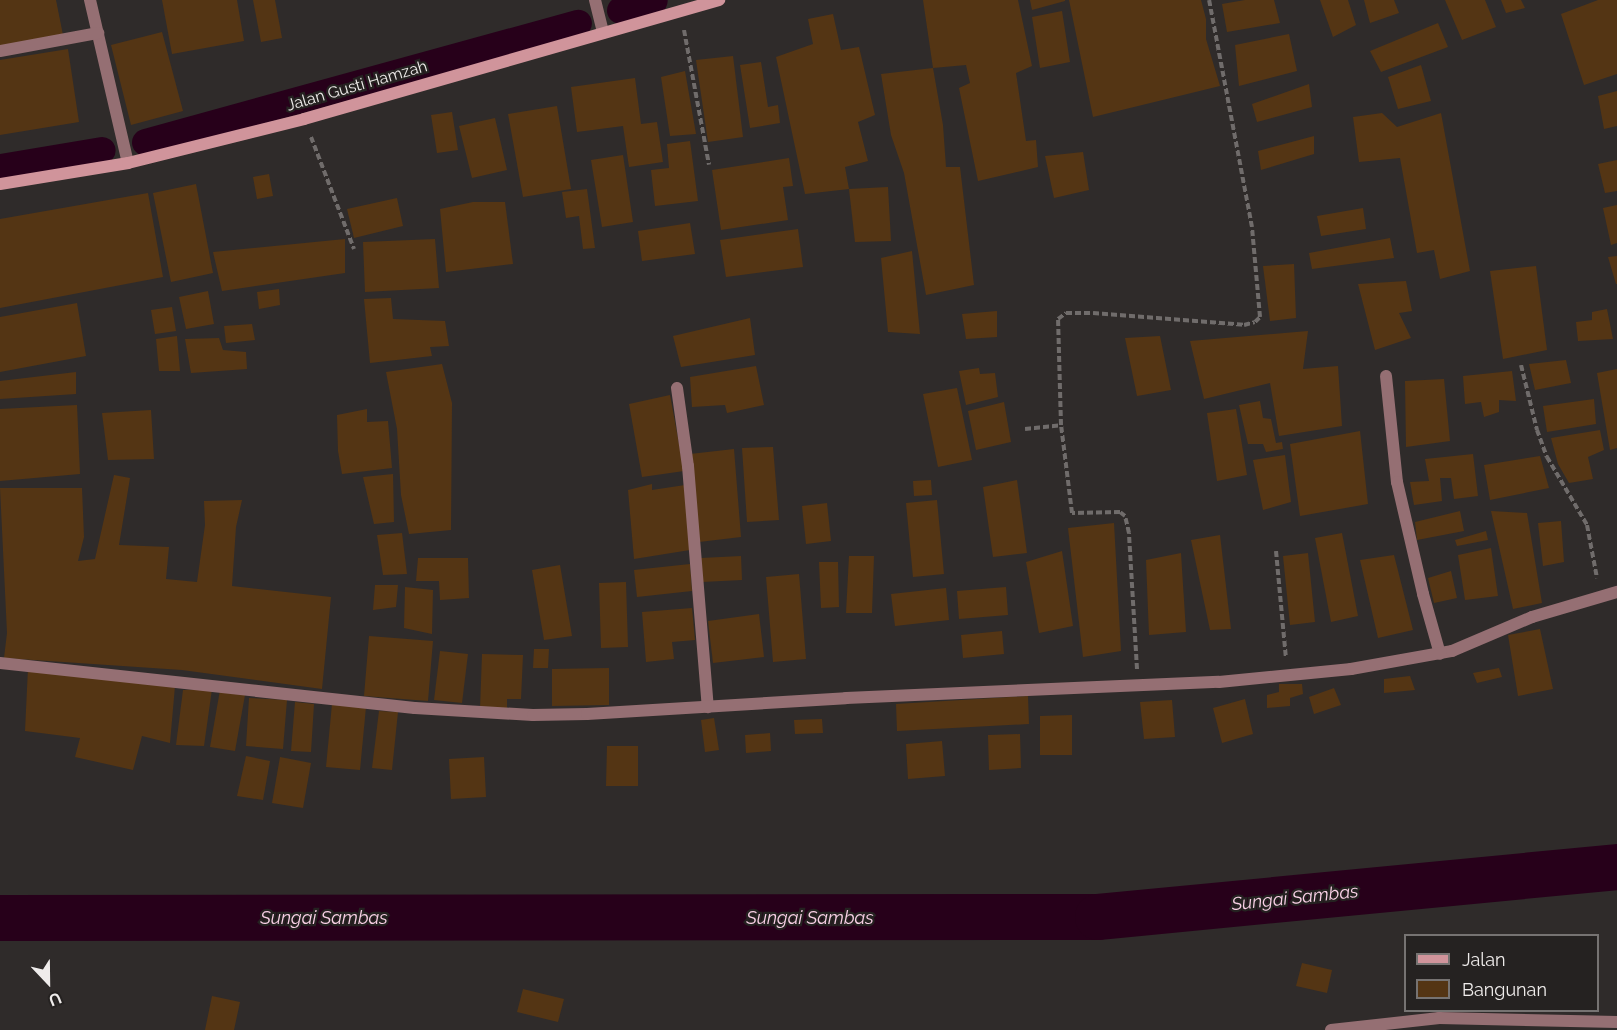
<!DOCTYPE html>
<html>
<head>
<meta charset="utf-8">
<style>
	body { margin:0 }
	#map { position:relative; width:1617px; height:1030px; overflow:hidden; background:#2f2b2a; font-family:Raleway,sans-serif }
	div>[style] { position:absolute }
	.canal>* { height:27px; margin:-13.5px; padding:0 13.5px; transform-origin:13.5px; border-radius:13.5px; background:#27001a }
	.river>* { height:46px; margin:-23px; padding:0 23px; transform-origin:23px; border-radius:23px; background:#27001a }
	.building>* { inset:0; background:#543514 }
	.path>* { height:4px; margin-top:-2px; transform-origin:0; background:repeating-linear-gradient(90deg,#706c6b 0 6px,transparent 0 9px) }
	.street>* { height:12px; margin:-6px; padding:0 6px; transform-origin:6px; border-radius:6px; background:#956f73 }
	.secondary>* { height:12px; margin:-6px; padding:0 6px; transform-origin:6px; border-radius:6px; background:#d0949b }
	span { translate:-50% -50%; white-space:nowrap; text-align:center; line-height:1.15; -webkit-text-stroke:4.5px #252221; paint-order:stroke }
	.street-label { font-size:16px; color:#efeceb }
	.water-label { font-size:18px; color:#fad1e7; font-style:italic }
	.legend { position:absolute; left:1404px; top:934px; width:195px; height:78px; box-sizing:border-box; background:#252221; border:2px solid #767372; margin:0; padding:8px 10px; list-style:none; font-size:18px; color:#efeceb }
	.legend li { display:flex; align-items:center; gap:12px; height:30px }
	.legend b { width:30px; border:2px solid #767372 }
	.north { position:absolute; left:18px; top:952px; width:60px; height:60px; -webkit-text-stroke:4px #252221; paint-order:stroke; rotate:158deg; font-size:16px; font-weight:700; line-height:24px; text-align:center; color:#efeceb }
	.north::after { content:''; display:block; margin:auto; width:21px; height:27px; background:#efeceb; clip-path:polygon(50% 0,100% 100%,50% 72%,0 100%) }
</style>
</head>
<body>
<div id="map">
	<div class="canal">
		<div style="left:620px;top:10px;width:35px;rotate:-16deg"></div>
		<div style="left:145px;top:142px;width:449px;rotate:-15.4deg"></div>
		<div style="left:0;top:167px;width:103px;rotate:-9.5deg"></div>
	</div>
	<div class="river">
		<div style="left:0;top:918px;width:1098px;rotate:-0.05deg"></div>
		<div style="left:1098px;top:917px;width:521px;rotate:-5.5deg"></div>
	</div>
	<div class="building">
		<div style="clip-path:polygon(0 0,56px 0,63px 35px,0 47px)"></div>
		<div style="clip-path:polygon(162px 0,237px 0,244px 41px,172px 54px)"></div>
		<div style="clip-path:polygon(253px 0,275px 0,282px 38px,261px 42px)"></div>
		<div style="clip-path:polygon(923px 0,1018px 0,1032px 66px,1016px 73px,1026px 141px,1036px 140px,1038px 167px,978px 181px,959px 88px,970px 83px,966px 65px,933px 68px)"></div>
		<div style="clip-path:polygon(1030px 0,1065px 0,1065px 1px,1032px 10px)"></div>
		<div style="clip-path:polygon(1069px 0,1201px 0,1206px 19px,1206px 39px,1220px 86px,1093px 117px)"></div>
		<div style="clip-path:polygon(1245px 0,1274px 0,1280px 23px,1227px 32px,1222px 4px)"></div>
		<div style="clip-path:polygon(1320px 0,1348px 0,1356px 25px,1333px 37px)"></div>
		<div style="clip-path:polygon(1364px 0,1394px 0,1399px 13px,1370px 23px)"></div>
		<div style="clip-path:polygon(1445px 0,1485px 0,1496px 27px,1462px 40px)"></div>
		<div style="clip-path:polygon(1501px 0,1521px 0,1525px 8px,1506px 13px)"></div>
		<div style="clip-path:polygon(1598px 0,1617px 0,1617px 74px,1584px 85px,1561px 14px)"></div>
		<div style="clip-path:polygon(1062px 11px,1070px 62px,1040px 68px,1032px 17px)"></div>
		<div style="clip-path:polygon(833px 14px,841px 50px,859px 47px,875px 115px,858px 122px,868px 161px,845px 167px,849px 189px,805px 194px,776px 57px,813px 44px,808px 19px)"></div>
		<div style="clip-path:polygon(1438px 23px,1448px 47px,1381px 72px,1370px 51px)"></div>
		<div style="clip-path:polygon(162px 32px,183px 111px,131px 125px,111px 45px)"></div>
		<div style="clip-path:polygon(1289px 34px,1297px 71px,1239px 86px,1235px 45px)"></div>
		<div style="clip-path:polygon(68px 49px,79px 122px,0 135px,0 60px)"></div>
		<div style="clip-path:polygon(733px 56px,743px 137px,708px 142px,696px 60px)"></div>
		<div style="clip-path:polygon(761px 62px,768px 107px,778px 105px,780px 123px,750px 128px,740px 65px)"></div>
		<div style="clip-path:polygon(1421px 65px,1431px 101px,1398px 109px,1388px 77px)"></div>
		<div style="clip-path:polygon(933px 68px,943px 125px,946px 167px,960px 167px,974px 285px,926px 295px,904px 173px,891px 135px,881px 74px)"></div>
		<div style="clip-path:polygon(685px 71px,696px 134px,670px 136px,661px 77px)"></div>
		<div style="clip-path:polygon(635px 78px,641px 124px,657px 122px,663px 162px,629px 167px,623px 126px,577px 132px,571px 87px)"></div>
		<div style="clip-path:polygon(1309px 84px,1312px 107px,1257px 122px,1252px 104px)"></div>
		<div style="clip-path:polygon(1617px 91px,1617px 126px,1604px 129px,1598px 96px)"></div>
		<div style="clip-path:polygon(557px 106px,571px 189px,523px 197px,508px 114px)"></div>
		<div style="clip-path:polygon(452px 112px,458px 150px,437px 153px,431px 115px)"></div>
		<div style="clip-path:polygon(1382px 113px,1397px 127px,1441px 113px,1470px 271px,1440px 279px,1434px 250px,1417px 253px,1400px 158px,1359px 162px,1353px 117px)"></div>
		<div style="clip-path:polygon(495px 118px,507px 170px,472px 178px,459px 126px)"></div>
		<div style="clip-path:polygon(1314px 136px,1314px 154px,1261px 170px,1258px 151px)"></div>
		<div style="clip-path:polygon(690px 141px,698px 201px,655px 206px,651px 170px,669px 168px,667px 144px)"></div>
		<div style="clip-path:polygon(1083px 152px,1089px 190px,1054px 198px,1045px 156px)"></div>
		<div style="clip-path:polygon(623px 155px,633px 222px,602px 227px,591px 160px)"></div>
		<div style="clip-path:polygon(789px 158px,793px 186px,783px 187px,788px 220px,721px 230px,712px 170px)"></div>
		<div style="clip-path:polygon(1617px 160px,1617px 191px,1605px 193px,1598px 164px)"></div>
		<div style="clip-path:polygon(269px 174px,273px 196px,257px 199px,253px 177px)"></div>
		<div style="clip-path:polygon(196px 184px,213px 273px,171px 282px,153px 193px)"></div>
		<div style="clip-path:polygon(888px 187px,891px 241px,855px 242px,849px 189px)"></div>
		<div style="clip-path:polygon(587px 189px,595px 248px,583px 249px,579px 216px,566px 218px,562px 192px)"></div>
		<div style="clip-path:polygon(148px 193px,163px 277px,0 308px,0 219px)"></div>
		<div style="clip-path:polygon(397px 198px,403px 226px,354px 238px,347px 209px)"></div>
		<div style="clip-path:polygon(473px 202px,505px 202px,513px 264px,446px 272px,440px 209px)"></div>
		<div style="clip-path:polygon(1617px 205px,1617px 243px,1611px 245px,1603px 208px)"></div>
		<div style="clip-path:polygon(1363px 208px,1366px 229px,1321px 236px,1317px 216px)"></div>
		<div style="clip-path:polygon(690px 223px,695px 254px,642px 261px,638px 231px)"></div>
		<div style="clip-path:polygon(798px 229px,803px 267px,726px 277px,720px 240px)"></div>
		<div style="clip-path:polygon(1390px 238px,1394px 258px,1312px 269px,1309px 253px)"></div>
		<div style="clip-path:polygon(345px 239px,345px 273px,222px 291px,213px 252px)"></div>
		<div style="clip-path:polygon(435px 239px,439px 288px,365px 292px,363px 242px)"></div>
		<div style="clip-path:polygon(912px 251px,920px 334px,888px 332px,881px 258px)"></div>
		<div style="clip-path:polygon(1617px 256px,1617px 284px,1616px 284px,1608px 257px)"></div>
		<div style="clip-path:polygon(1294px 264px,1296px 318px,1270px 321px,1263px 266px)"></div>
		<div style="clip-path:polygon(1536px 266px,1547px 350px,1503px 359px,1490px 271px)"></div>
		<div style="clip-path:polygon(1406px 281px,1412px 311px,1399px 313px,1411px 338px,1375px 350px,1358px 284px)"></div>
		<div style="clip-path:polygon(279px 289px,280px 305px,259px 309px,257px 292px)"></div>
		<div style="clip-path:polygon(208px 291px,214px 324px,186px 329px,179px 297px)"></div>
		<div style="clip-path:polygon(391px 298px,393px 319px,445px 321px,449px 346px,430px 347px,432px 356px,370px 363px,364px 299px)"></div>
		<div style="clip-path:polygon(77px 303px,86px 356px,0 372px,0 317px)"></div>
		<div style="clip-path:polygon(172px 307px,176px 331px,155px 334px,151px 310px)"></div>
		<div style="clip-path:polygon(1607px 309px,1613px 339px,1578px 341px,1576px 322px,1592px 320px,1592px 312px)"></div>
		<div style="clip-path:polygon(997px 311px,997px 337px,966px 339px,962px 314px)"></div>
		<div style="clip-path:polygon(750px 318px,755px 355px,681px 367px,673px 336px)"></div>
		<div style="clip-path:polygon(252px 324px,255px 340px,226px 343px,224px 326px)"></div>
		<div style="clip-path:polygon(1308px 331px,1303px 369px,1338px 366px,1342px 426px,1279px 436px,1270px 383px,1204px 399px,1190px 341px)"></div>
		<div style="clip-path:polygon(177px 336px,180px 371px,159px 371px,156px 339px)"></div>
		<div style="clip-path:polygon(1160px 336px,1171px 390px,1137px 396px,1125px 338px)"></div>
		<div style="clip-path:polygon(219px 338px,223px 350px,246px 352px,247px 369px,191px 373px,185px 339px)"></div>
		<div style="clip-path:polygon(1566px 360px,1571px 383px,1535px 390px,1529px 364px)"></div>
		<div style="clip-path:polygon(442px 364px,452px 403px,451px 530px,409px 534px,401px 495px,397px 429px,386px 372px)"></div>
		<div style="clip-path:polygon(756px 366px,764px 405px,727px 413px,725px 405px,692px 407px,690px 377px)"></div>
		<div style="clip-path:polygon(979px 368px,980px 374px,995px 373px,998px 397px,966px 405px,959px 371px)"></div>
		<div style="clip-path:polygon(1617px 369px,1617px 448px,1610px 450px,1597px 373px)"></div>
		<div style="clip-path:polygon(1512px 371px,1516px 401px,1499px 400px,1499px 412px,1484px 417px,1481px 402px,1465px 404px,1463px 376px)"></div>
		<div style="clip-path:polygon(76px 372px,76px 394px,0 399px,0 381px)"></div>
		<div style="clip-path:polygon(1444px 379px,1450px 441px,1406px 447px,1405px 381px)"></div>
		<div style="clip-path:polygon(957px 388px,972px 460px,938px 467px,923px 394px)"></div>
		<div style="clip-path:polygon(670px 395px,684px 471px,642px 477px,629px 404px)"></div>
		<div style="clip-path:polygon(1594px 399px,1596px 424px,1547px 432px,1543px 406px)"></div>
		<div style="clip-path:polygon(1260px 401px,1263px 418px,1271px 419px,1276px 443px,1282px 442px,1283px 449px,1266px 452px,1263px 444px,1248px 444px,1239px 405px)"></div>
		<div style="clip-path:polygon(1004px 402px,1011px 442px,976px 450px,968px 411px)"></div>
		<div style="clip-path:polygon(77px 405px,80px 474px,0 481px,0 409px)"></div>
		<div style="clip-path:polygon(367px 409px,367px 422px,388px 421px,392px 468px,342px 474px,338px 451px,337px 415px)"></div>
		<div style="clip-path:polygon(1236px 409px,1247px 475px,1217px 481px,1207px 413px)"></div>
		<div style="clip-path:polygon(151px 410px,154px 459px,108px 460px,102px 413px)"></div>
		<div style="clip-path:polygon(1600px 430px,1604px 450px,1588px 457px,1593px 479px,1569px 483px,1558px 464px,1551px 438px)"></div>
		<div style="clip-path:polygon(1360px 431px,1368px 504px,1300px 516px,1290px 444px)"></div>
		<div style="clip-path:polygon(773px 447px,779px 520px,747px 522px,742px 448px)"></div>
		<div style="clip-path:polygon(734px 449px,741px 537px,699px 542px,690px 454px)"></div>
		<div style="clip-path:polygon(1473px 454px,1478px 496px,1454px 499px,1451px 478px,1440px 478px,1442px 501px,1414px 505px,1410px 482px,1429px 481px,1425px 459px)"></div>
		<div style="clip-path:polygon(1285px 455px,1291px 502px,1263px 510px,1253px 460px)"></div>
		<div style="clip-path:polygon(1540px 456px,1549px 488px,1490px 500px,1484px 465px)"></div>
		<div style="clip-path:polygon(393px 474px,394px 522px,374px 524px,363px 477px)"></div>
		<div style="clip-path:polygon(114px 475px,130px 478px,119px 545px,169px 547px,166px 579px,197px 582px,205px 525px,204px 501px,242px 500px,236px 527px,232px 586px,331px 597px,322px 689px,182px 670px,4px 658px,7px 633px,0 488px,82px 488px,84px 537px,78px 561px,95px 559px)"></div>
		<div style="clip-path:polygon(931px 480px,932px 495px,914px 496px,913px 481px)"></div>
		<div style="clip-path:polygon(1017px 480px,1027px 553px,993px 557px,983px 487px)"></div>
		<div style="clip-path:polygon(652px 484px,652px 490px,685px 485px,690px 550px,634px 559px,628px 490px)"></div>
		<div style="clip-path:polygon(937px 500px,944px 574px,913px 577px,906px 503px)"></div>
		<div style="clip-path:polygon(827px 503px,831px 541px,806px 544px,802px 506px)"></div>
		<div style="clip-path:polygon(1460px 511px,1464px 531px,1417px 540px,1415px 522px)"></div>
		<div style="clip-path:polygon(1491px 511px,1527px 513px,1542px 603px,1513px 609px)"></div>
		<div style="clip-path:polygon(1561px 521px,1564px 562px,1543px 566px,1538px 523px)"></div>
		<div style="clip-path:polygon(1114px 523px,1121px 651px,1083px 657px,1068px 528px)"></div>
		<div style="clip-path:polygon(1486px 531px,1488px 540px,1457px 546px,1455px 540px)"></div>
		<div style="clip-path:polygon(402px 533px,407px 574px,383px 575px,377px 535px)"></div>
		<div style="clip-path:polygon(1342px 533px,1358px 616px,1331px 622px,1315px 538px)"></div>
		<div style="clip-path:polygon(1220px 535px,1231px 629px,1210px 630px,1191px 540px)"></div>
		<div style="clip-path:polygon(1491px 548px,1498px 596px,1465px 600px,1458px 555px)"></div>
		<div style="clip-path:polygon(1062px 551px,1073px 626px,1039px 633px,1026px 562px)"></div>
		<div style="clip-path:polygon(1181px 553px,1186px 632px,1149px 635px,1146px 560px)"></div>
		<div style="clip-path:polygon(1308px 553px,1315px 622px,1290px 625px,1283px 556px)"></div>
		<div style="clip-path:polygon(1394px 555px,1413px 630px,1378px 638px,1360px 560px)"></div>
		<div style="clip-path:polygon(741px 556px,742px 580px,702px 582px,701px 558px)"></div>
		<div style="clip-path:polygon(849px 556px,874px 556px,872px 613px,846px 613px)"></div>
		<div style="clip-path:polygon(418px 558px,468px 558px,469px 598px,440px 600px,439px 581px,416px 581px)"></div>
		<div style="clip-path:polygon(819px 562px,838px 562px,839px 607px,821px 608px)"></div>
		<div style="clip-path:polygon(690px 564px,692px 591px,637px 597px,634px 570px)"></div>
		<div style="clip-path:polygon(560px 565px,572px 636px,544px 640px,532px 570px)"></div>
		<div style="clip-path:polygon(1451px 571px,1457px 598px,1434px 603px,1428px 578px)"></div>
		<div style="clip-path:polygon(799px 574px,806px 659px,773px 662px,766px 577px)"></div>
		<div style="clip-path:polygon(626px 582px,628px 647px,601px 648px,599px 583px)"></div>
		<div style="clip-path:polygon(375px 585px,398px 585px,396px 607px,373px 610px)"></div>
		<div style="clip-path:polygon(405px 587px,433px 590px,432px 634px,404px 628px)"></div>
		<div style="clip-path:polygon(1006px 587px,1008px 615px,959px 619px,957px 591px)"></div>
		<div style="clip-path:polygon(946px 588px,949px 620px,895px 626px,891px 594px)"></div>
		<div style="clip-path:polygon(692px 608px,695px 640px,672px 642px,674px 659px,646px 662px,642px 612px)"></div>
		<div style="clip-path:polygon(759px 614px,764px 657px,713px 663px,708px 621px)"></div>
		<div style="clip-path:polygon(1540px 629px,1553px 689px,1518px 696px,1508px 635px)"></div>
		<div style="clip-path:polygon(1002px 631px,1004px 654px,963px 658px,961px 635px)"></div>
		<div style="clip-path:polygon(369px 636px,433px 641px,428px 701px,364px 696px)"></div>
		<div style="clip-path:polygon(534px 649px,549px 649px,548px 668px,533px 668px)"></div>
		<div style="clip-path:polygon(440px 651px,468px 654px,462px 703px,434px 700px)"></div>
		<div style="clip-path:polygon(482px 654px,523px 655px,521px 699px,507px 699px,507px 710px,480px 709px)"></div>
		<div style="clip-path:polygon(28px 668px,175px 686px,170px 743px,142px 736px,133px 770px,75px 757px,80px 738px,25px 731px)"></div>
		<div style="clip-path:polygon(609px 668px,609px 705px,552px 706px,552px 669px)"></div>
		<div style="clip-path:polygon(1499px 668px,1502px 677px,1477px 683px,1473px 673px)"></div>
		<div style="clip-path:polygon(1410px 676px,1415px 690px,1384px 693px,1384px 679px)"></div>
		<div style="clip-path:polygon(1279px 684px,1302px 684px,1303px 694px,1290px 698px,1290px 706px,1267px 708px,1267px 695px,1279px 692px)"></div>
		<div style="clip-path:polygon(1334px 688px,1341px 705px,1314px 714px,1309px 697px)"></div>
		<div style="clip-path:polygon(212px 689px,204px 746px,176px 745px,183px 690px)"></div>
		<div style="clip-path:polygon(220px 690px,245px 695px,235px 751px,210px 747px)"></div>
		<div style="clip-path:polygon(1028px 696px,1029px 724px,897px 731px,896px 704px)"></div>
		<div style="clip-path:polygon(249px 698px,287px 700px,283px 749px,246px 746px)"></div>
		<div style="clip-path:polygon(1245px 699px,1253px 734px,1222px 743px,1213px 708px)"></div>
		<div style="clip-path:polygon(1172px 700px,1175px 737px,1144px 739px,1140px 702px)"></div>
		<div style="clip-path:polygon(295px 702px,314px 704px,311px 752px,291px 751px)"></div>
		<div style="clip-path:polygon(332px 704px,366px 707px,360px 770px,326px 767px)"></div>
		<div style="clip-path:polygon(379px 711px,398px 712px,392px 770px,372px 768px)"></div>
		<div style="clip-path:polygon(1072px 715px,1072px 755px,1040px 755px,1040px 716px)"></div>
		<div style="clip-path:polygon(714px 718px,719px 750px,705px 752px,701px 720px)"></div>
		<div style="clip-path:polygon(822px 719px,823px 733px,795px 734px,794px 720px)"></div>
		<div style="clip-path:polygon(770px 733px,771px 751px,746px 753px,745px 735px)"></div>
		<div style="clip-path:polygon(1020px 734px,1021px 768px,989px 770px,988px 735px)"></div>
		<div style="clip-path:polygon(942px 741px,945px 776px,908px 779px,906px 744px)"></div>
		<div style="clip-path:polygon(607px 746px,638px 746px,638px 786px,606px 786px)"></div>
		<div style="clip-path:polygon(246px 756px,270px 761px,263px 800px,237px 796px)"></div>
		<div style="clip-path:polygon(280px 757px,311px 763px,303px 808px,272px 803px)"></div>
		<div style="clip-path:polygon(484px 757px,486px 797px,451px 799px,449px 759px)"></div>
		<div style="clip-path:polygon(1302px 963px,1332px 970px,1327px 993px,1296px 986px)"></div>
		<div style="clip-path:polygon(523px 989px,564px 999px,558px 1022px,517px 1012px)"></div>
		<div style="clip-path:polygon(212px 996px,240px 1002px,234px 1030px,205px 1030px)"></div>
	</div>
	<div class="path">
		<div style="left:684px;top:30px;width:137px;rotate:79.5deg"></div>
		<div style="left:311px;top:137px;width:120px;rotate:69deg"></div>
		<div style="left:1521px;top:365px;width:67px;rotate:76.2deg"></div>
		<div style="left:1537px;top:430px;width:29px;rotate:70deg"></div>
		<div style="left:1547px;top:457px;width:79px;rotate:59.5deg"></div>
		<div style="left:1587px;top:525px;width:54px;rotate:79.3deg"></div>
		<div style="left:1025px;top:429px;width:36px;rotate:-6deg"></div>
		<div style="left:1276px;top:551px;width:107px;rotate:84.7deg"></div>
		<div style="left:1137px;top:669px;width:136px;rotate:-93.4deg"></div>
		<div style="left:1129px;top:533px;width:17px;rotate:-103deg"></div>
		<div style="left:1125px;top:516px;width:6px;rotate:-141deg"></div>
		<div style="left:1120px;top:512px;width:48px;rotate:178.8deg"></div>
		<div style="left:1072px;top:513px;width:89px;rotate:-97.1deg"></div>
		<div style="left:1061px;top:425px;width:106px;rotate:-91.6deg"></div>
		<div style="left:1058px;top:319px;width:10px;rotate:-37deg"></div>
		<div style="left:1066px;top:313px;width:27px"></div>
		<div style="left:1093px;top:313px;width:151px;rotate:4.5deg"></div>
		<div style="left:1244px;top:325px;width:11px;rotate:-15deg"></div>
		<div style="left:1255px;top:322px;width:7px;rotate:-45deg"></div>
		<div style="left:1260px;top:317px;width:90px;rotate:-95.1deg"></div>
		<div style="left:1252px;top:227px;width:231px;rotate:-100.7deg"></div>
	</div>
	<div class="street">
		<div style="left:90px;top:0;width:167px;rotate:76.9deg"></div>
		<div style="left:595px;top:0;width:34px;rotate:76deg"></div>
		<div style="left:0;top:51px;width:100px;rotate:-10.4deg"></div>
		<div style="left:1386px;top:376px;width:107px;rotate:84.1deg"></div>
		<div style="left:1397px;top:482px;width:115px;rotate:76.9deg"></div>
		<div style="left:1423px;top:594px;width:62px;rotate:74.2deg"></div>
		<div style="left:677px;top:388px;width:79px;rotate:82deg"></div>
		<div style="left:688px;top:466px;width:242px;rotate:85.3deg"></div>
		<div style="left:0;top:663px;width:417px;rotate:6.2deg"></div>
		<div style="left:415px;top:708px;width:118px;rotate:3.4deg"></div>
		<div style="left:533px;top:715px;width:54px;rotate:-1.1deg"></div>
		<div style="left:587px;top:714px;width:259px;rotate:-3.5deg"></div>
		<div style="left:846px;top:698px;width:373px;rotate:-2.5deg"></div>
		<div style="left:1219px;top:682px;width:133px;rotate:-5.6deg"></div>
		<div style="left:1351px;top:669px;width:103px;rotate:-10.1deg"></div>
		<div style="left:1452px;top:651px;width:87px;rotate:-23deg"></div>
		<div style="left:1532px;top:617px;width:89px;rotate:-16.4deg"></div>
		<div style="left:1331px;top:1030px;width:109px;rotate:-6.3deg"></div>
		<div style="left:1439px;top:1018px;width:178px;rotate:1.3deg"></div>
	</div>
	<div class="secondary">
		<div style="left:0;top:184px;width:130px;rotate:-9.3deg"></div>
		<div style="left:128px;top:163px;width:181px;rotate:-14deg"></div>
		<div style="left:304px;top:119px;width:432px;rotate:-16deg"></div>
	</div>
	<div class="street-label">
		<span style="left:357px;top:86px;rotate:-16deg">Jalan Gusti Hamzah</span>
	</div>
	<div class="water-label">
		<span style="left:1295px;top:898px;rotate:-6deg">Sungai Sambas</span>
		<span style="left:324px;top:918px">Sungai Sambas</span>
		<span style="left:810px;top:918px">Sungai Sambas</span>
	</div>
	<ul class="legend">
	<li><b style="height:8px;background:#d0949b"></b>Jalan</li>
	<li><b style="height:16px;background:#543514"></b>Bangunan</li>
	</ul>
	<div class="north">U</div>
</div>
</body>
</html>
